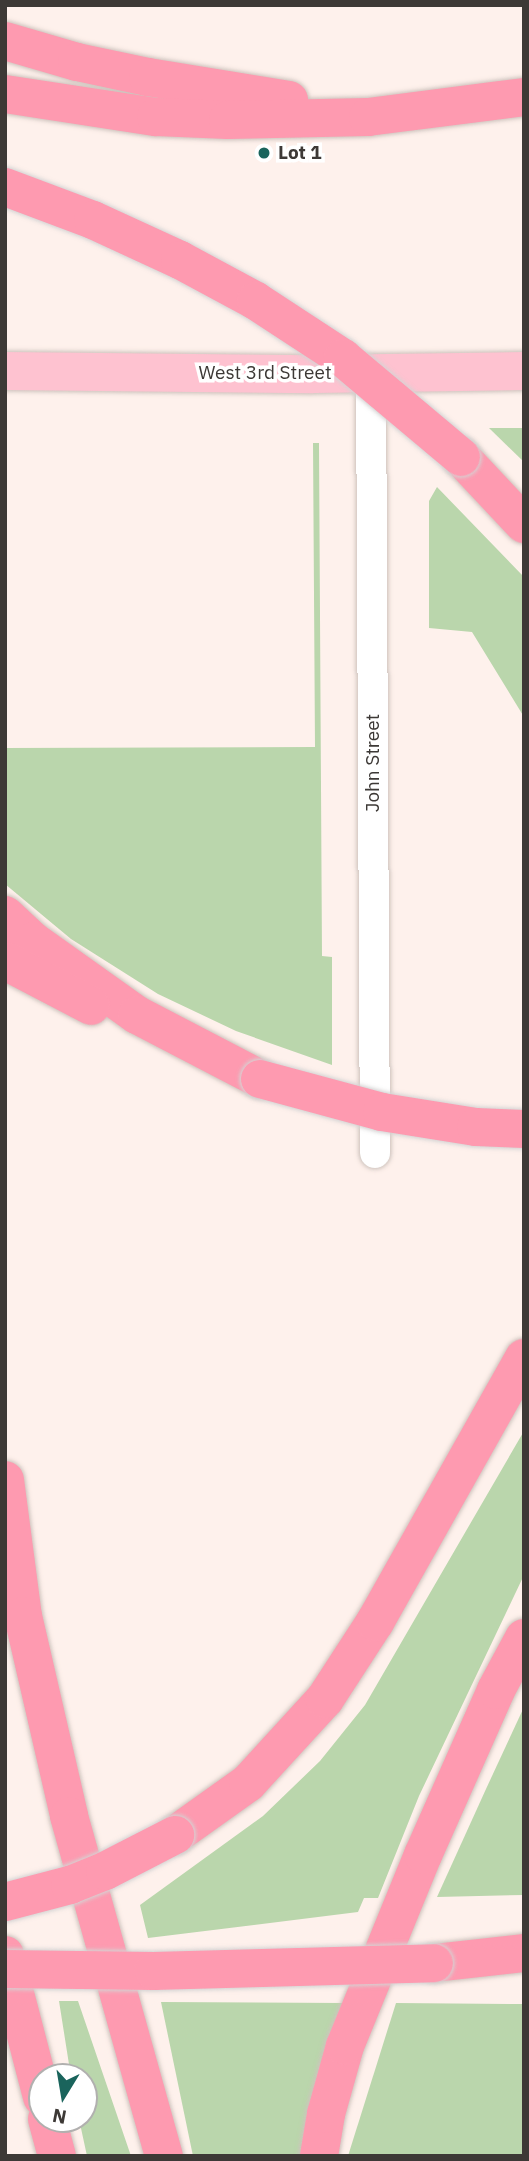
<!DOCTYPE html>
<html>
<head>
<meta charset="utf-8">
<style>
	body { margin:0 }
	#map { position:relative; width:529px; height:2161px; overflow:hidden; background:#fef1ec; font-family:"IBM Plex Sans",sans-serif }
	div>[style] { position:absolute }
	.green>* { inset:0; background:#bad6ac }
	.roads { filter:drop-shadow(0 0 2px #cec3bd) drop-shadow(0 0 2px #cec3bd) }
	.minor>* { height:30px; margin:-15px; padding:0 15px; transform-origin:15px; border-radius:15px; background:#fff }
	.primary>* { height:38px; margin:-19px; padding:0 19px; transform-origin:19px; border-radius:19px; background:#fec2d0 }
	.motorway>* { height:38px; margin:-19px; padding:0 19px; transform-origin:19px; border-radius:19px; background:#fe9ab0 }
	.bridges { filter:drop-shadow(0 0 2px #d4d3d3) drop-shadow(0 0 2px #d4d3d3) }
	.motorway-bridge>* { height:38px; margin:-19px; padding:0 19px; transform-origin:19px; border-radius:19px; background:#fe9ab0 }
	.dots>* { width:19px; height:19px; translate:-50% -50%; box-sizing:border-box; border:4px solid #fff; border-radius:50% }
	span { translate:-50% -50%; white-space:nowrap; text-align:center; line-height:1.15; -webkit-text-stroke:7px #fff; paint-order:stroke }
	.poi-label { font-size:19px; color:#3d3936; font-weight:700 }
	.left { translate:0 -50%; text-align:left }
	.street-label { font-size:19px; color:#3d3936 }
	.frame { position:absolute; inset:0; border:7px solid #3d3936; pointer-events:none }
	.north { position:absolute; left:28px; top:2063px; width:70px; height:70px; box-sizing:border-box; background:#fff; border:2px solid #b1b0af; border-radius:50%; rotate:191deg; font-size:19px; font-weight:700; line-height:28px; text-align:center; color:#3d3936 }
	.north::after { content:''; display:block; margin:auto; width:24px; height:32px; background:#1a645c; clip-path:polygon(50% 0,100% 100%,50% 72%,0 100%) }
</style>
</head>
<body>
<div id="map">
	<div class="green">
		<div style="clip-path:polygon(489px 428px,524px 428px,524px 462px)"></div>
		<div style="clip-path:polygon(313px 443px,319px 443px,322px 956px,332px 957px,332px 1065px,236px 1031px,158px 994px,71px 939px,5px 884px,5px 748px,315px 747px)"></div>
		<div style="clip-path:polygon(437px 487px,524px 577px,524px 717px,472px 632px,429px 628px,429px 501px)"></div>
		<div style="clip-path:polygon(524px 1431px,524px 1575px,419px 1796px,378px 1898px,364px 1898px,358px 1912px,148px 1938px,140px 1905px,263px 1816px,320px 1761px,365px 1705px)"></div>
		<div style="clip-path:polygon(524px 1707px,524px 1895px,437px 1897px,486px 1789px)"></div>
		<div style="clip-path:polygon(59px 2001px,78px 2001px,131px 2156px,87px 2156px,79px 2119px,84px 2119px,84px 2077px,71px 2077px)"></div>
		<div style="clip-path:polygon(161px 2002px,344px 2003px,304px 2156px,193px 2156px)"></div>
		<div style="clip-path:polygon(396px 2003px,524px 2004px,524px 2156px,348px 2156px)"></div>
	</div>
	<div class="roads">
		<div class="minor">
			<div style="left:371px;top:374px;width:779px;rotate:89.71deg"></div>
		</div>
		<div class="primary">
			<div style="left:5px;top:371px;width:308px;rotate:0.6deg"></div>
			<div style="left:313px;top:374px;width:211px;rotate:-0.8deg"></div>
		</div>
		<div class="motorway">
			<div style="left:5px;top:41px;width:75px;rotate:16.3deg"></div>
			<div style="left:77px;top:62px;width:73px;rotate:11.9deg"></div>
			<div style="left:148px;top:77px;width:143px;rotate:9.3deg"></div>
			<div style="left:5px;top:94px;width:153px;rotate:8.7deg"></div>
			<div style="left:156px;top:117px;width:72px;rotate:2.4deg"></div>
			<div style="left:228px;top:120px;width:140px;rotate:-1.2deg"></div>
			<div style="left:368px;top:117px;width:157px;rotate:-7.3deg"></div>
			<div style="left:461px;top:457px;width:92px;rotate:46.8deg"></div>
			<div style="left:5px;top:915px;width:38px;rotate:43deg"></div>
			<div style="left:33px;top:941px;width:128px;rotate:35.4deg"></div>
			<div style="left:137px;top:1015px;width:139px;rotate:27.5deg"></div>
			<div style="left:5px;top:961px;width:97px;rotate:27.6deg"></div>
			<div style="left:5px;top:1480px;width:137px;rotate:82.5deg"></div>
			<div style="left:23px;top:1616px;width:205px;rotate:77deg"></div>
			<div style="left:69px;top:1816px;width:353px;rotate:74.4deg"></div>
			<div style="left:175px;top:1835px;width:90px;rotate:-35.5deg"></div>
			<div style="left:248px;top:1783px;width:114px;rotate:-47.5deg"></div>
			<div style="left:325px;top:1699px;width:92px;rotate:-57deg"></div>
			<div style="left:375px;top:1622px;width:303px;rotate:-60.6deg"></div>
			<div style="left:5px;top:1955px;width:147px;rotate:75.4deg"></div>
			<div style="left:434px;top:1963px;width:91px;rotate:-6.3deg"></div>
			<div style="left:47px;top:2119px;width:38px;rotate:75deg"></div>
			<div style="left:319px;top:2156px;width:43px;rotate:-80.5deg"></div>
			<div style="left:326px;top:2114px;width:71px;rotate:-74.4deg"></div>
			<div style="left:345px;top:2046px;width:206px;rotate:-67.8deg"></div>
			<div style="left:423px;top:1855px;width:180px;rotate:-66.1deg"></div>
			<div style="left:496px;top:1690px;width:59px;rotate:-61.7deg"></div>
		</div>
	</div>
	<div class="bridges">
		<div class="motorway-bridge">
			<div style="left:5px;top:187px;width:94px;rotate:20.6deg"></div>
			<div style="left:93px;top:220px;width:96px;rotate:24.7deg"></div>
			<div style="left:180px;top:260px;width:86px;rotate:28.3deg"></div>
			<div style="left:256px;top:301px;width:104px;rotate:33.2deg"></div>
			<div style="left:343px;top:358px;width:154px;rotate:40deg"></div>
			<div style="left:260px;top:1079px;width:126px;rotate:15.1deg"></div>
			<div style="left:382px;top:1112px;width:95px;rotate:9.1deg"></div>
			<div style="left:476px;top:1127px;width:48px;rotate:2.4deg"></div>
			<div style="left:5px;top:1902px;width:67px;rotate:-14.7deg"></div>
			<div style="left:70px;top:1885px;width:38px;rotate:-22deg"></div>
			<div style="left:105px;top:1871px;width:79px;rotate:-27.2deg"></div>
			<div style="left:5px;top:1969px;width:149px;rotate:0.8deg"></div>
			<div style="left:154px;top:1971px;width:280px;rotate:-1.6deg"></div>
		</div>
	</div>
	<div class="dots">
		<div style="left:264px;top:153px;background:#1a645c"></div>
	</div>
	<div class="poi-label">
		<span class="left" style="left:278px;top:153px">Lot 1</span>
	</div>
	<div class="street-label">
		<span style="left:265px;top:373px">West 3rd Street</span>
		<span style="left:373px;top:763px;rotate:-90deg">John Street</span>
	</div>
	<div class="frame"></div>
	<div class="north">N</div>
</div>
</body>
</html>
